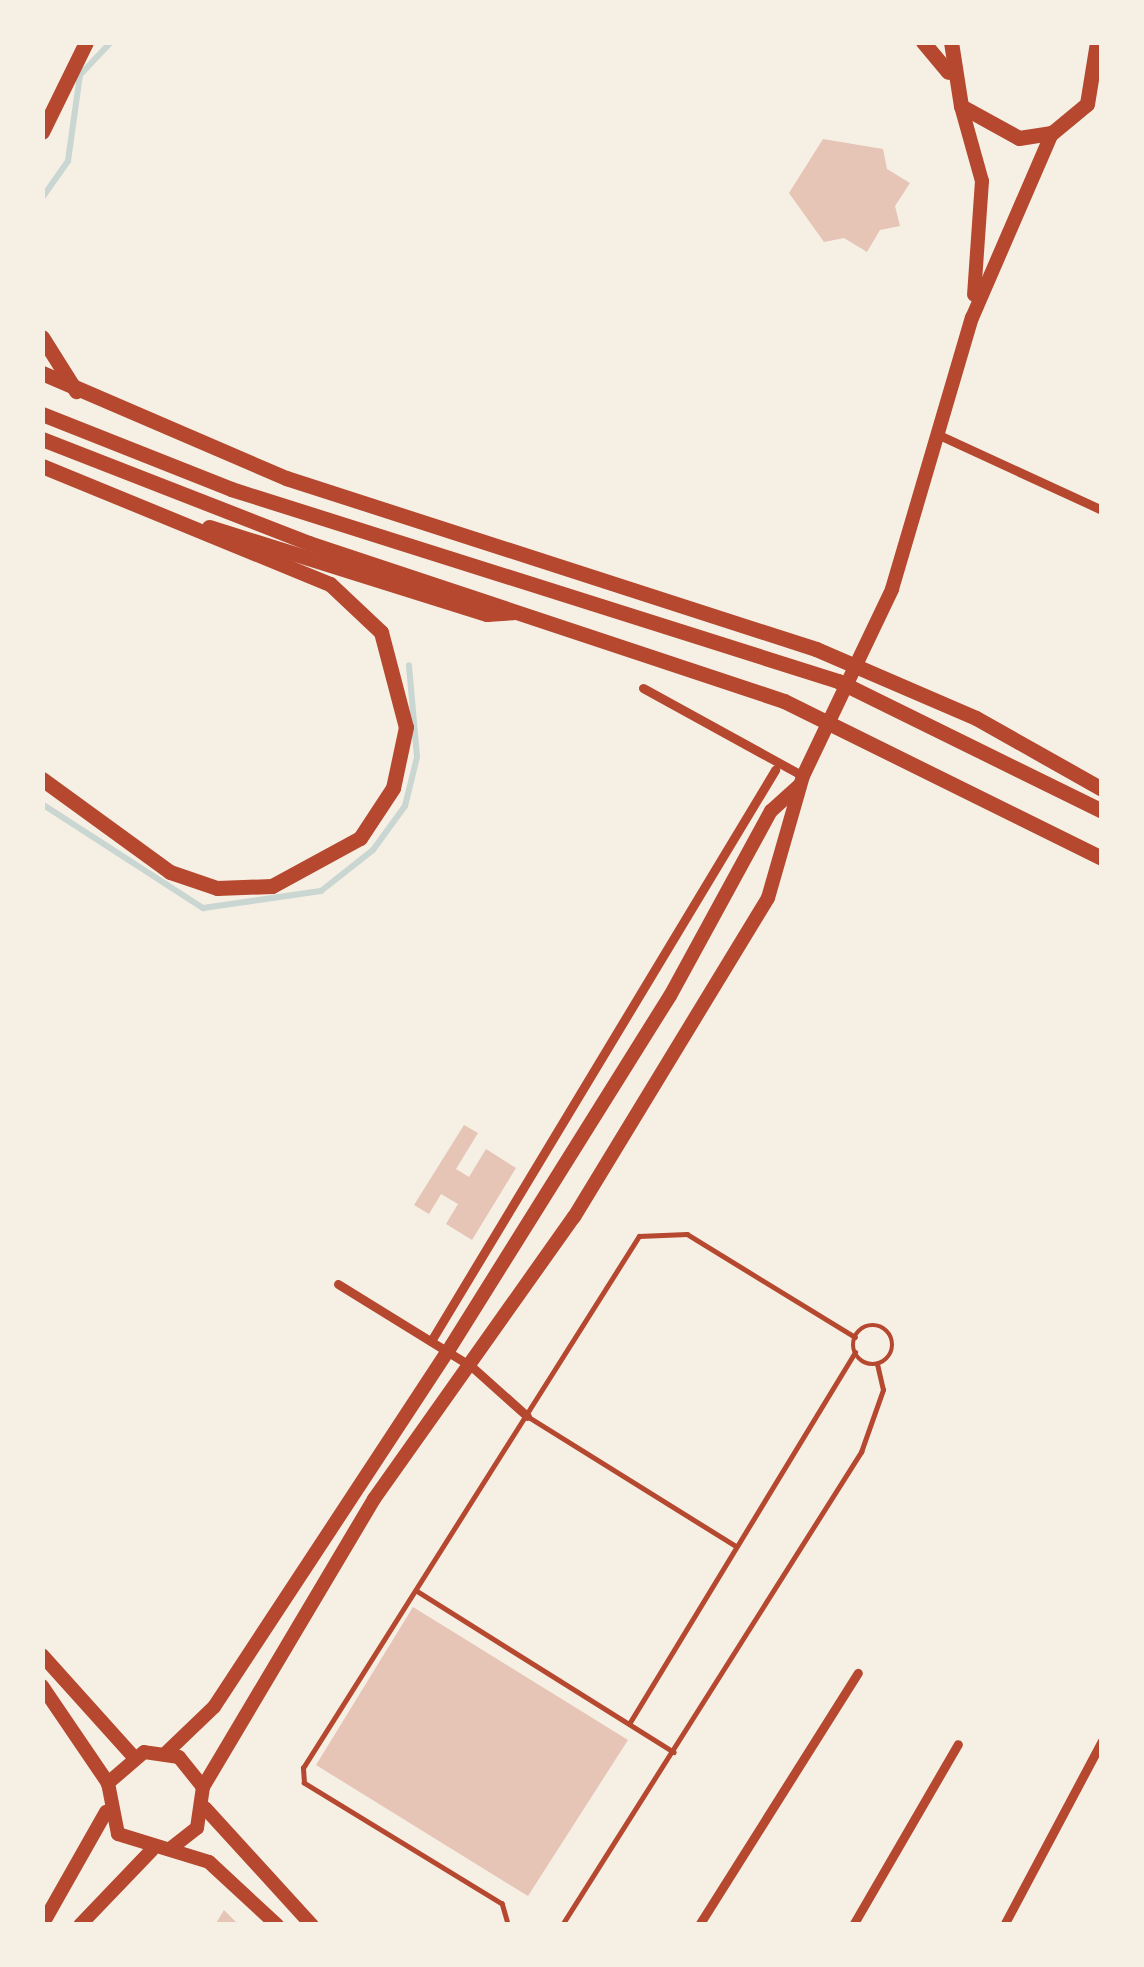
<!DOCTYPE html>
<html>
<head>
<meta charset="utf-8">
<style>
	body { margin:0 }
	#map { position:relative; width:1144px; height:1967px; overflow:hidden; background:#f6efe4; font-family:Karla,sans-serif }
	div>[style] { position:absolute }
	.stream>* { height:6px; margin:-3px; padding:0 3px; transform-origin:3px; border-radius:3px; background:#c9d6d2 }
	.building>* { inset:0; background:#e6c5b7 }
	.service>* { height:4.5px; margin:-2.25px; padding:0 2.25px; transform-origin:2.25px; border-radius:2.25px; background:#b5482f }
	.service>.ring { margin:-2.25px; padding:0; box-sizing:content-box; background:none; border:4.5px solid #b5482f; border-radius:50% }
	.minor>* { height:9px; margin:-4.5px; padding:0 4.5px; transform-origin:4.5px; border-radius:4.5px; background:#b5482f }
	.secondary>* { height:14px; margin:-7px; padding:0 7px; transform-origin:7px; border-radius:7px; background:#b5482f }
	.primary>* { height:15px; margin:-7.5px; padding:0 7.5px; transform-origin:7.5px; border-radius:7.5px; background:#b5482f }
	.trunk>* { height:15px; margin:-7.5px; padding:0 7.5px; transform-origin:7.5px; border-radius:7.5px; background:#b5482f }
	span { translate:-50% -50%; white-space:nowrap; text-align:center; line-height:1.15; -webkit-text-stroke:9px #f6efe4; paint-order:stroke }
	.frame { position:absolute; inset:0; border:45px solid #f6efe4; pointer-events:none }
</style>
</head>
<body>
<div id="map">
	<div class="stream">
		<div style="left:42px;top:198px;width:45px;rotate:-54.9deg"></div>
		<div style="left:68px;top:161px;width:87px;rotate:-82.1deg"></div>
		<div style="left:80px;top:75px;width:45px;rotate:-46.8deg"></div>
		<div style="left:42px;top:804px;width:192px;rotate:32.9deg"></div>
		<div style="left:203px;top:908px;width:119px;rotate:-8.2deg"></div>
		<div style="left:321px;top:891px;width:66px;rotate:-38.3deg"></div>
		<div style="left:373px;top:850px;width:54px;rotate:-54deg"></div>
		<div style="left:405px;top:806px;width:50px;rotate:-76.2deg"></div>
		<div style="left:417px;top:757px;width:92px;rotate:-95deg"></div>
	</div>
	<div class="building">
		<div style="clip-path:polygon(823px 139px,883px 149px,887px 169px,910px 183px,895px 206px,900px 226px,880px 230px,867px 252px,844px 238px,824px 242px,789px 193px)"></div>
		<div style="clip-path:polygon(464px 1125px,478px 1133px,456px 1169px,469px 1177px,486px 1149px,516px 1168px,472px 1240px,446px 1224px,458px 1204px,441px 1194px,429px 1214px,414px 1205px)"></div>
		<div style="clip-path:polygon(413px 1607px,628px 1740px,528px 1896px,316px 1765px)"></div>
		<div style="clip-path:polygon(224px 1910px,239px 1925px,215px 1925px)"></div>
	</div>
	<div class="service">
		<div class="ring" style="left:853px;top:1325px;width:35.5px;height:35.5px"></div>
		<div style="left:527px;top:1416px;width:244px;rotate:31.9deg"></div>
		<div style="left:417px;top:1591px;width:303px;rotate:32.1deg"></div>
		<div style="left:629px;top:1724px;width:435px;rotate:-58.7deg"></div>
		<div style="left:507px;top:1922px;width:19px;rotate:-106deg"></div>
		<div style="left:502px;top:1904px;width:232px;rotate:-148.6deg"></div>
		<div style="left:304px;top:1783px;width:15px;rotate:-94deg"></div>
		<div style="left:303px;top:1768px;width:629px;rotate:-57.72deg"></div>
		<div style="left:639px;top:1236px;width:48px;rotate:-2.4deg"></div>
		<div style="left:687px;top:1234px;width:197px;rotate:31.5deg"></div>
		<div style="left:490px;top:1925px;width:27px"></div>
		<div style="left:562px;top:1925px;width:560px;rotate:-57.7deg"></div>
		<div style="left:861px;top:1452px;width:66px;rotate:-70.5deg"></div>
		<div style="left:883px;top:1390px;width:26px;rotate:-103deg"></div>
	</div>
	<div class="minor">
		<div style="left:939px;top:435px;width:179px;rotate:24.7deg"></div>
		<div style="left:643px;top:688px;width:183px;rotate:28.8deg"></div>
		<div style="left:338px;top:1284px;width:156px;rotate:31.7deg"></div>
		<div style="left:471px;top:1366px;width:75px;rotate:41.8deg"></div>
		<div style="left:431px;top:1341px;width:667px;rotate:-58.93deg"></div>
		<div style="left:699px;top:1925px;width:298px;rotate:-57.8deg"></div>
		<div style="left:853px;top:1925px;width:209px;rotate:-59.9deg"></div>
		<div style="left:1004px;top:1925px;width:208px;rotate:-62deg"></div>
	</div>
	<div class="secondary">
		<div style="left:961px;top:106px;width:78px;rotate:74.4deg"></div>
		<div style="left:982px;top:181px;width:114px;rotate:94deg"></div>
		<div style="left:42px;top:1655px;width:136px;rotate:48deg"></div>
		<div style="left:42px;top:1686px;width:117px;rotate:55.8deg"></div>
		<div style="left:167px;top:1752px;width:65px;rotate:-43.8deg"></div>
		<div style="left:214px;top:1707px;width:426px;rotate:-56.7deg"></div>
		<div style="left:448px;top:1351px;width:419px;rotate:-58deg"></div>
		<div style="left:670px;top:996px;width:211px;rotate:-61.4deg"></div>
		<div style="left:771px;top:811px;width:38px;rotate:-42deg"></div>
		<div style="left:203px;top:1787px;width:335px;rotate:-59.3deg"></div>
		<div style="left:374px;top:1499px;width:346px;rotate:-54.7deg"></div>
		<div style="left:574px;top:1217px;width:373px;rotate:-58.7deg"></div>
		<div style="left:768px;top:898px;width:127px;rotate:-74deg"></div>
		<div style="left:803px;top:776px;width:207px;rotate:-64.5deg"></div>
		<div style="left:892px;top:589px;width:283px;rotate:-73.6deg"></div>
		<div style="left:972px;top:318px;width:202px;rotate:-66.6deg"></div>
		<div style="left:205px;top:1808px;width:159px;rotate:47.6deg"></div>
		<div style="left:170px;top:1849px;width:34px;rotate:-38deg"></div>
		<div style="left:197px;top:1828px;width:41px;rotate:-81.7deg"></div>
		<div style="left:203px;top:1787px;width:38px;rotate:-129deg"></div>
		<div style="left:179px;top:1757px;width:35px;rotate:-172deg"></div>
		<div style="left:144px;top:1752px;width:48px;rotate:139.3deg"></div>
		<div style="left:108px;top:1783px;width:52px;rotate:78.9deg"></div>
		<div style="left:118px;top:1834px;width:95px;rotate:17.1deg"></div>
		<div style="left:209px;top:1862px;width:93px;rotate:42.8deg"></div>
		<div style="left:42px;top:1925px;width:130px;rotate:-60.5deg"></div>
		<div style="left:80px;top:1925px;width:104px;rotate:-46.2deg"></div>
	</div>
	<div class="primary">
		<div style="left:923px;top:42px;width:39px;rotate:50deg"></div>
		<div style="left:951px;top:42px;width:65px;rotate:81.1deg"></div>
		<div style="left:961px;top:106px;width:66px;rotate:28.9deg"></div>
		<div style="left:1019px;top:138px;width:33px;rotate:-9deg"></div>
		<div style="left:1052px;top:133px;width:45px;rotate:-39.6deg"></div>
		<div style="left:1087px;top:104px;width:63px;rotate:-80.8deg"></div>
	</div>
	<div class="trunk">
		<div style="left:42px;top:132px;width:100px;rotate:-63.9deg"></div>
		<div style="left:42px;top:337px;width:64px;rotate:57.8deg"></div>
		<div style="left:42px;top:373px;width:266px;rotate:23.3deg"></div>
		<div style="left:286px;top:478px;width:557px;rotate:17.88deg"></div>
		<div style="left:816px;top:649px;width:174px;rotate:23.3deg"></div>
		<div style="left:976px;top:718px;width:145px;rotate:29.4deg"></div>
		<div style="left:42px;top:414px;width:203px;rotate:21.6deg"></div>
		<div style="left:231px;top:489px;width:637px;rotate:17.55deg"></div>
		<div style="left:838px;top:681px;width:294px;rotate:26.2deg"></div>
		<div style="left:42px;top:439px;width:287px;rotate:21.3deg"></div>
		<div style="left:309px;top:543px;width:501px;rotate:18.4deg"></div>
		<div style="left:784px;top:701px;width:355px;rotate:26.3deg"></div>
		<div style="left:42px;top:466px;width:311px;rotate:22.3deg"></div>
		<div style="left:330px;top:584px;width:70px;rotate:43.3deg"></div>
		<div style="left:381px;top:632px;width:98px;rotate:75.3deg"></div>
		<div style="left:406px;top:727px;width:62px;rotate:102deg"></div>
		<div style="left:393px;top:788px;width:60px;rotate:123.4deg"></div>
		<div style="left:360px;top:838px;width:100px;rotate:151.4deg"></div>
		<div style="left:272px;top:886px;width:55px;rotate:177.9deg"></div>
		<div style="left:217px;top:888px;width:50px;rotate:-161.2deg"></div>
		<div style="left:170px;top:872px;width:158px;rotate:-144deg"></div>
		<div style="left:209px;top:527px;width:291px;rotate:17.4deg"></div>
		<div style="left:487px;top:614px;width:26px;rotate:-4deg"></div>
	</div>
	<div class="frame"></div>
</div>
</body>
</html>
